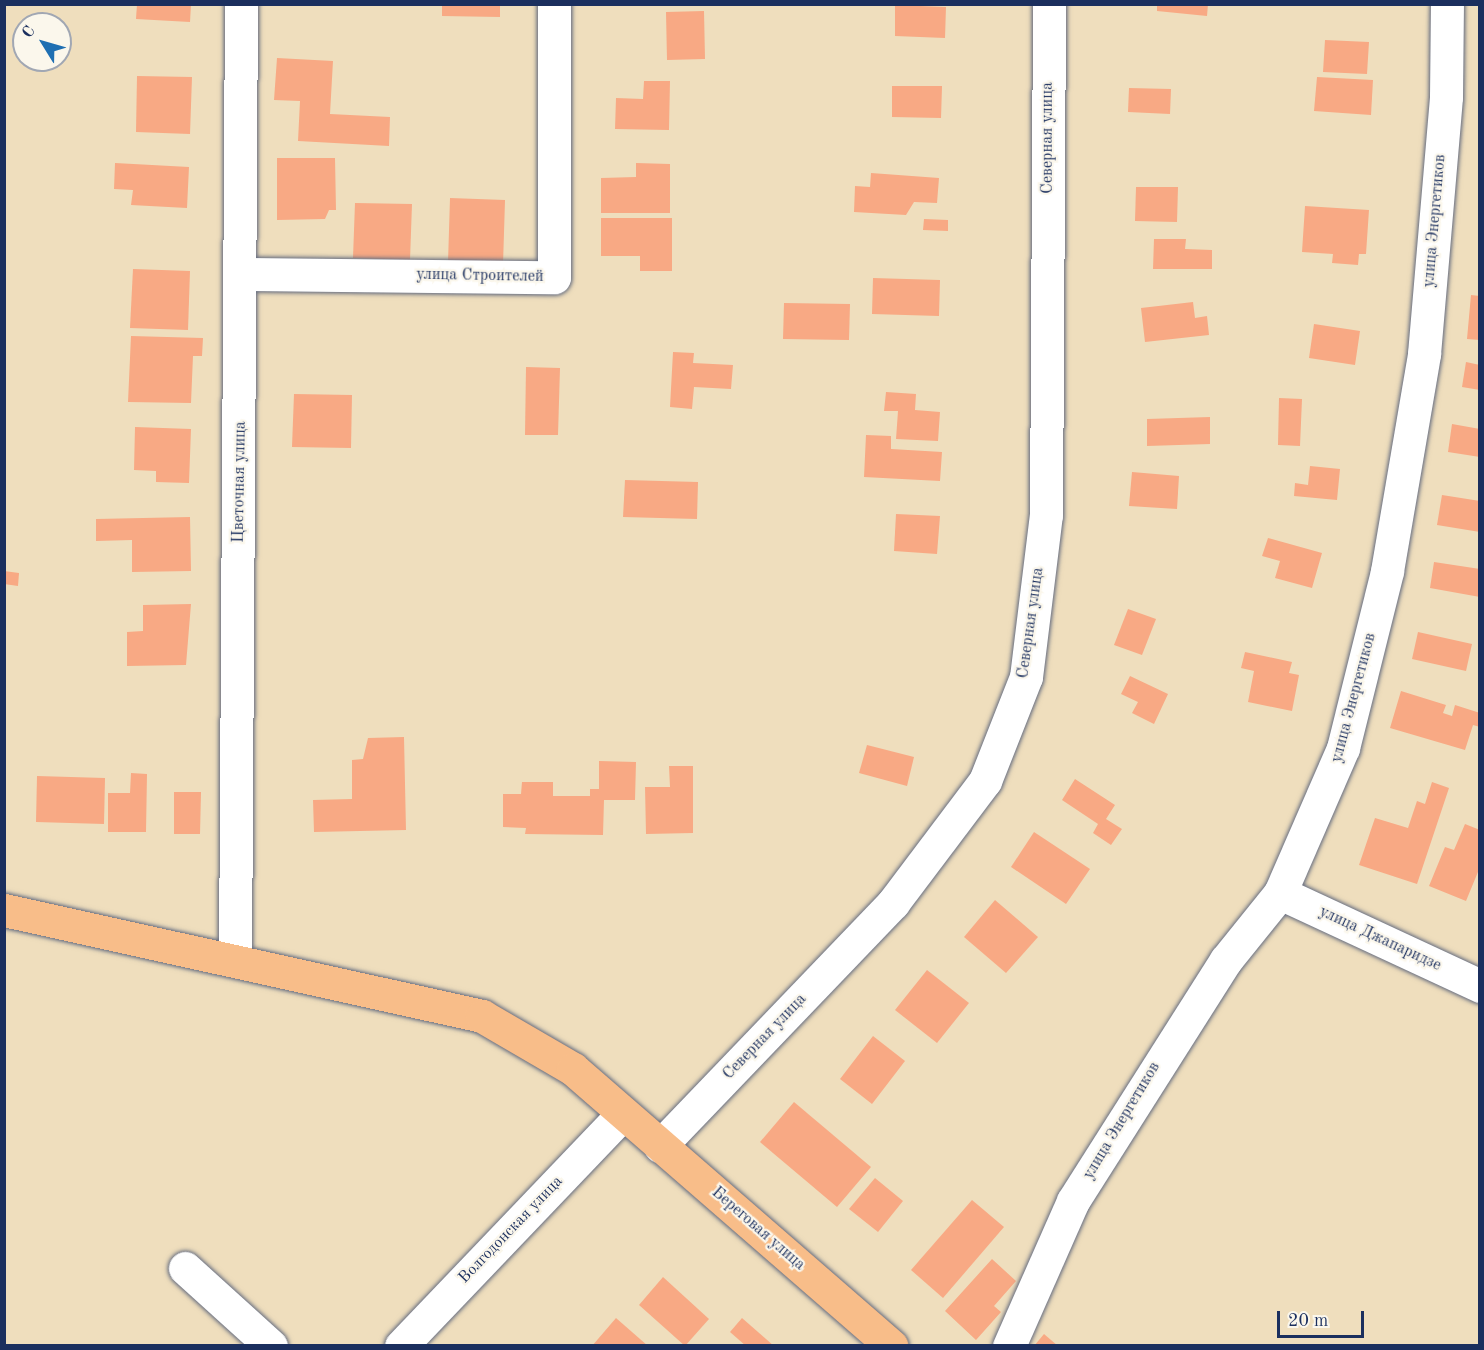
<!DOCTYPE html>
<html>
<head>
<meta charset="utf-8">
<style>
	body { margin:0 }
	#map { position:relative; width:1484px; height:1350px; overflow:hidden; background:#efdebd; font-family:"Old Standard TT",serif }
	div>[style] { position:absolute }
	.building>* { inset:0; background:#f8a984 }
	.roads { filter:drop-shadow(0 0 2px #656c7f) drop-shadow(0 0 2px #656c7f) }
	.minor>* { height:33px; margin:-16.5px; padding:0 16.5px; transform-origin:16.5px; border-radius:16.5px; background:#fff }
	.major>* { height:33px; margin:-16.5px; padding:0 16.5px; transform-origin:16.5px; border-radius:16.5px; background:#f8bd89 }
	span { translate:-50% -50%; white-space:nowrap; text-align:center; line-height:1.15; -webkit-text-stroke:4.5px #fbf7ec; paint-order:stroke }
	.street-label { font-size:16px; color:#1b2f5e }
	.frame { position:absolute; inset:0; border:6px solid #1b2f5e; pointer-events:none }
	.north { position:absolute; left:12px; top:12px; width:60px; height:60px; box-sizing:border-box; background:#fbf7ec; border:2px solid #a1a7b3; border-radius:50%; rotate:307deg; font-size:16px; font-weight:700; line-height:24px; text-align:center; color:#1b2f5e }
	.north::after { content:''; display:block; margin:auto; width:21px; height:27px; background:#1f6fb2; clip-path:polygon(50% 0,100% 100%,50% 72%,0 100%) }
	.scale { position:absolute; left:1277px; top:1311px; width:87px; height:27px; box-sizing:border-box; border:3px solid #1b2f5e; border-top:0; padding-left:8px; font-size:18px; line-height:21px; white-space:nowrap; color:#1b2f5e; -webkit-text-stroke:4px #fbf7ec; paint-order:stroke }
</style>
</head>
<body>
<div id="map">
	<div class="building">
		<div style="clip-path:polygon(137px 4px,191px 4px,190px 22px,136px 19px)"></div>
		<div style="clip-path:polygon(442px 4px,500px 4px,500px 17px,442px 16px)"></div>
		<div style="clip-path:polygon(1157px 4px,1208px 4px,1207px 16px,1157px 11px)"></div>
		<div style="clip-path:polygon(895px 5px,946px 7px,945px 38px,895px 36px)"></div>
		<div style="clip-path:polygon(704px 11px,705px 59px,667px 60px,666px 12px)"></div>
		<div style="clip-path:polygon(1325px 40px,1369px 42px,1367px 74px,1323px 72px)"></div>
		<div style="clip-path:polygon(277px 58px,333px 61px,330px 114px,390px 117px,389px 146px,298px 141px,300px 101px,274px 100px)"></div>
		<div style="clip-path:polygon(137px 76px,192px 77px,190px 134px,136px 132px)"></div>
		<div style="clip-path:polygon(1317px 77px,1373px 80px,1371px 115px,1314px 111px)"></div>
		<div style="clip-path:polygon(644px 81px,670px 81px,669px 130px,615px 129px,616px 98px,643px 99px)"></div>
		<div style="clip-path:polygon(892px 86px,942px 86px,941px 118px,892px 117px)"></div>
		<div style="clip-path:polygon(1129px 88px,1171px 89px,1170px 114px,1128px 112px)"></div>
		<div style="clip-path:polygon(277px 158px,335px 158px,336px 210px,329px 210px,325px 219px,277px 220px)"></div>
		<div style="clip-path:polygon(115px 163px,189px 167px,187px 208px,131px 205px,133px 190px,114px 189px)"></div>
		<div style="clip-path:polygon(636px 163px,670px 164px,670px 213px,601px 213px,601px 178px,636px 177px)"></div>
		<div style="clip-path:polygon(871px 173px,939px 178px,937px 203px,914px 202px,906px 215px,854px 212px,855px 186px,870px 187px)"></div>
		<div style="clip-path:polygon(1136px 187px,1178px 187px,1177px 222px,1135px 221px)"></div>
		<div style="clip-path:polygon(450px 198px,505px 200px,503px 265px,448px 263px)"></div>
		<div style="clip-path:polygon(355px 203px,412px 204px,410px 260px,353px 258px)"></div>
		<div style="clip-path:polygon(1305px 206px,1369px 210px,1366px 254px,1359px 254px,1358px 265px,1332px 263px,1333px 254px,1302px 252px)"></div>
		<div style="clip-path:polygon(601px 218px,672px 218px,672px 271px,640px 271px,640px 256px,601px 256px)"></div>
		<div style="clip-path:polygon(924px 219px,948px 220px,948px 231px,923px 230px)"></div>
		<div style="clip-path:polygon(1154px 239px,1186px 239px,1185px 249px,1212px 250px,1212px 269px,1153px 269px)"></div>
		<div style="clip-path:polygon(133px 269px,190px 271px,188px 330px,130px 328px)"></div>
		<div style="clip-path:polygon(873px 278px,940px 280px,939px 316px,872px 314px)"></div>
		<div style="clip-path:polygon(1471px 295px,1480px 296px,1480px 340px,1467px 339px)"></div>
		<div style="clip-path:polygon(1193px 302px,1195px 318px,1207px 316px,1209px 335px,1145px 342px,1141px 308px)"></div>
		<div style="clip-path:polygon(784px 303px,850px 304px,849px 340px,783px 339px)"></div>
		<div style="clip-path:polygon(1314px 324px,1360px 331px,1355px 365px,1309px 358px)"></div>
		<div style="clip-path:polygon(131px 336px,203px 338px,202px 356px,193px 356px,191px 403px,128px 402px)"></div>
		<div style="clip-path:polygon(673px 352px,694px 353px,693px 363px,733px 365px,731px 389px,694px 387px,692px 409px,670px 407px)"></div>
		<div style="clip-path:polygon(1466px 362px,1480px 365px,1480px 390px,1462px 387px)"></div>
		<div style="clip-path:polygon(526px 367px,560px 368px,558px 435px,525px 435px)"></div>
		<div style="clip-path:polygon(886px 392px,916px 394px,915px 410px,940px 412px,938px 441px,896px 439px,898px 411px,884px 411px)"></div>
		<div style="clip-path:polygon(294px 394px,352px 395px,351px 448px,292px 447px)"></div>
		<div style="clip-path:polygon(1279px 398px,1302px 399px,1300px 446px,1278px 445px)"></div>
		<div style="clip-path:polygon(1210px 417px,1210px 444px,1147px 446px,1147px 419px)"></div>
		<div style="clip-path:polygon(1452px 424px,1480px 429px,1480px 457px,1448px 452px)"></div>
		<div style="clip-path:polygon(135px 427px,191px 429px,189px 483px,156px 482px,156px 471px,134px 470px)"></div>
		<div style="clip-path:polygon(866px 435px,891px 436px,891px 449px,942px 452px,940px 481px,864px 477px)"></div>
		<div style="clip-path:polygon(1310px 466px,1340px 469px,1337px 500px,1294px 496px,1295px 483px,1308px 485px)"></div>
		<div style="clip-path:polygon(1132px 472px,1179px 476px,1177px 509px,1129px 506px)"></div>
		<div style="clip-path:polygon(625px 480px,698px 482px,697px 519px,623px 517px)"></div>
		<div style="clip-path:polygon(1442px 495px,1480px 501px,1480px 532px,1437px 525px)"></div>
		<div style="clip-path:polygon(896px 514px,940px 516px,937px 554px,894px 551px)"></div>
		<div style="clip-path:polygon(190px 517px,191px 571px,132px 572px,132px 540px,96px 541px,96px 519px)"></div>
		<div style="clip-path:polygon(1268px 538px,1322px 553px,1312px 588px,1275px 578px,1280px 561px,1262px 556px)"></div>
		<div style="clip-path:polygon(1434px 562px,1480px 569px,1480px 597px,1430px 588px)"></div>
		<div style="clip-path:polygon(4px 571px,19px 573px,18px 586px,4px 584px)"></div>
		<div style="clip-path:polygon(191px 604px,186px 665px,127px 666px,127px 632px,143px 631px,143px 605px)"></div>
		<div style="clip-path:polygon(1128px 609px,1156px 619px,1142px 655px,1114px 645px)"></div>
		<div style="clip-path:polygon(1418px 632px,1472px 644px,1466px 671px,1412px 659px)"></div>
		<div style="clip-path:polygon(1245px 652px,1292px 662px,1289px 673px,1299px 675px,1292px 711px,1248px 702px,1254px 671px,1241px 668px)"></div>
		<div style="clip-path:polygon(1130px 676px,1168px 694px,1154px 724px,1132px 713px,1138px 702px,1121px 694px)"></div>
		<div style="clip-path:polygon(1401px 691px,1446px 705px,1443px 713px,1452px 716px,1455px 705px,1480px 713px,1480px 727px,1473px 725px,1465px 750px,1390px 728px)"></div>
		<div style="clip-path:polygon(404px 737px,406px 830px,314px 832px,313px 800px,352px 799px,352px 760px,363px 759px,368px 738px)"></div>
		<div style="clip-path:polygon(867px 745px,914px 757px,907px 786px,859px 773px)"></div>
		<div style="clip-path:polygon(599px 761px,636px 762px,635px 800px,604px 800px,603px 835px,525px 834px,526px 828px,503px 827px,503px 794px,521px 794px,522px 782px,553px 782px,553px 796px,590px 796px,590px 789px,599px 789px)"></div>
		<div style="clip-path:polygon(669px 766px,693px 766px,693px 833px,646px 834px,645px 787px,670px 787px)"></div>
		<div style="clip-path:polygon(131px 773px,147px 774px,146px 832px,108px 832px,108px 793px,130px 793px)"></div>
		<div style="clip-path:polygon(37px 776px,105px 778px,104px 824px,36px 822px)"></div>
		<div style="clip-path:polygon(1075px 779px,1115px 805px,1106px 819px,1122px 829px,1111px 845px,1093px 833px,1098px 824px,1062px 800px)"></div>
		<div style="clip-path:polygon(1432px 782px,1449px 788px,1417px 884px,1359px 865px,1375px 818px,1408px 828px,1417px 801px,1425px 804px)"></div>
		<div style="clip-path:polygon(174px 792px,201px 792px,200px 834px,174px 834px)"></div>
		<div style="clip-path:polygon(1465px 824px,1480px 830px,1480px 867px,1466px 901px,1429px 886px,1445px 847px,1454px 850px)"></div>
		<div style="clip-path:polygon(1034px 832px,1090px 869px,1066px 904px,1011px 867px)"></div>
		<div style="clip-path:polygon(995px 900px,1038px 937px,1006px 973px,964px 937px)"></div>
		<div style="clip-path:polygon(927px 970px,969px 1003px,937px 1043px,895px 1010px)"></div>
		<div style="clip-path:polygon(873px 1036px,905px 1061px,872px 1104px,840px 1079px)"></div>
		<div style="clip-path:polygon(794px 1102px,871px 1167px,837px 1207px,760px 1142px)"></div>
		<div style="clip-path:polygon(875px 1178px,903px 1201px,878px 1232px,849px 1209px)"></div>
		<div style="clip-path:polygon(972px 1200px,1004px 1227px,943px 1298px,911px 1270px)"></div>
		<div style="clip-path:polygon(992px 1259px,1016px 1281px,994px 1306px,1001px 1312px,976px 1340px,945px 1311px)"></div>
		<div style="clip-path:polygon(663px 1277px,709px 1319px,685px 1346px,639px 1305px)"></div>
		<div style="clip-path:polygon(616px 1318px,648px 1346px,592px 1346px)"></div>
		<div style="clip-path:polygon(742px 1318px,774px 1346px,746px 1346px,730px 1332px)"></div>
		<div style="clip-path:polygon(1044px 1334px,1058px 1346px,1034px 1346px)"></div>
	</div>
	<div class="roads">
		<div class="minor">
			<div style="left:242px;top:274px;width:312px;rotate:0.6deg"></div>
			<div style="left:554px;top:277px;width:273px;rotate:-90deg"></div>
			<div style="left:1280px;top:893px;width:221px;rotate:24.9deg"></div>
			<div style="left:235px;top:959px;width:955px;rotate:-89.64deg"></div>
			<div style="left:660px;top:1146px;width:337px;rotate:-46.2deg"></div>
			<div style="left:893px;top:903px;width:153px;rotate:-53deg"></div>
			<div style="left:985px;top:781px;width:112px;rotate:-68.5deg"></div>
			<div style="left:1026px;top:677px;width:163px;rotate:-83deg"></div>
			<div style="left:1046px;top:515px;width:511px;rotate:-89.66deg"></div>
			<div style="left:185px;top:1268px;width:116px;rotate:42.2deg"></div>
			<div style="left:401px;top:1346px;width:320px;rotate:-46.3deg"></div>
			<div style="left:1009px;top:1346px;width:158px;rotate:-66.2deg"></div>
			<div style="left:1073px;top:1201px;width:285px;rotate:-57.6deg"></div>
			<div style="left:1226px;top:960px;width:86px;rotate:-51.1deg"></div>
			<div style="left:1280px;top:893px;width:158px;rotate:-66.5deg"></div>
			<div style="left:1343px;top:748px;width:182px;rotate:-76deg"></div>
			<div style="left:1387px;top:571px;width:220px;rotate:-80.3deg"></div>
			<div style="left:1424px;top:354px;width:258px;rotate:-85.1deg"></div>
			<div style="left:1446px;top:97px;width:93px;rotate:-89.4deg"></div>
		</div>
		<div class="major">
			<div style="left:4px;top:910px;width:490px;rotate:12.5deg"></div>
			<div style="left:482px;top:1016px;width:105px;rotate:30.2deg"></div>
			<div style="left:573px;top:1069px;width:422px;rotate:41deg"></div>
		</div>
	</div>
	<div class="street-label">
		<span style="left:1048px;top:138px;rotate:-90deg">Северная улица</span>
		<span style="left:1435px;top:221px;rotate:-85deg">улица Энергетиков</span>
		<span style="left:480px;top:276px;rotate:1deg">улица Строителей</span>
		<span style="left:240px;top:482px;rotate:-89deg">Цветочная улица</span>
		<span style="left:1031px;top:623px;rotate:-82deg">Северная улица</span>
		<span style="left:1354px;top:698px;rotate:-75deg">улица Энергетиков</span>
		<span style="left:1380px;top:939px;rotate:25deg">улица Джапаридзе</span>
		<span style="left:765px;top:1037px;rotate:-46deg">Северная улица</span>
		<span style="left:1122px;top:1121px;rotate:-59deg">улица Энергетиков</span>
		<span style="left:758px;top:1229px;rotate:41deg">Береговая улица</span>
		<span style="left:511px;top:1230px;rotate:-46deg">Волгодонская улица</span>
	</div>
	<div class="frame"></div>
	<div class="north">С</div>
	<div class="scale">20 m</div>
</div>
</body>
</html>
